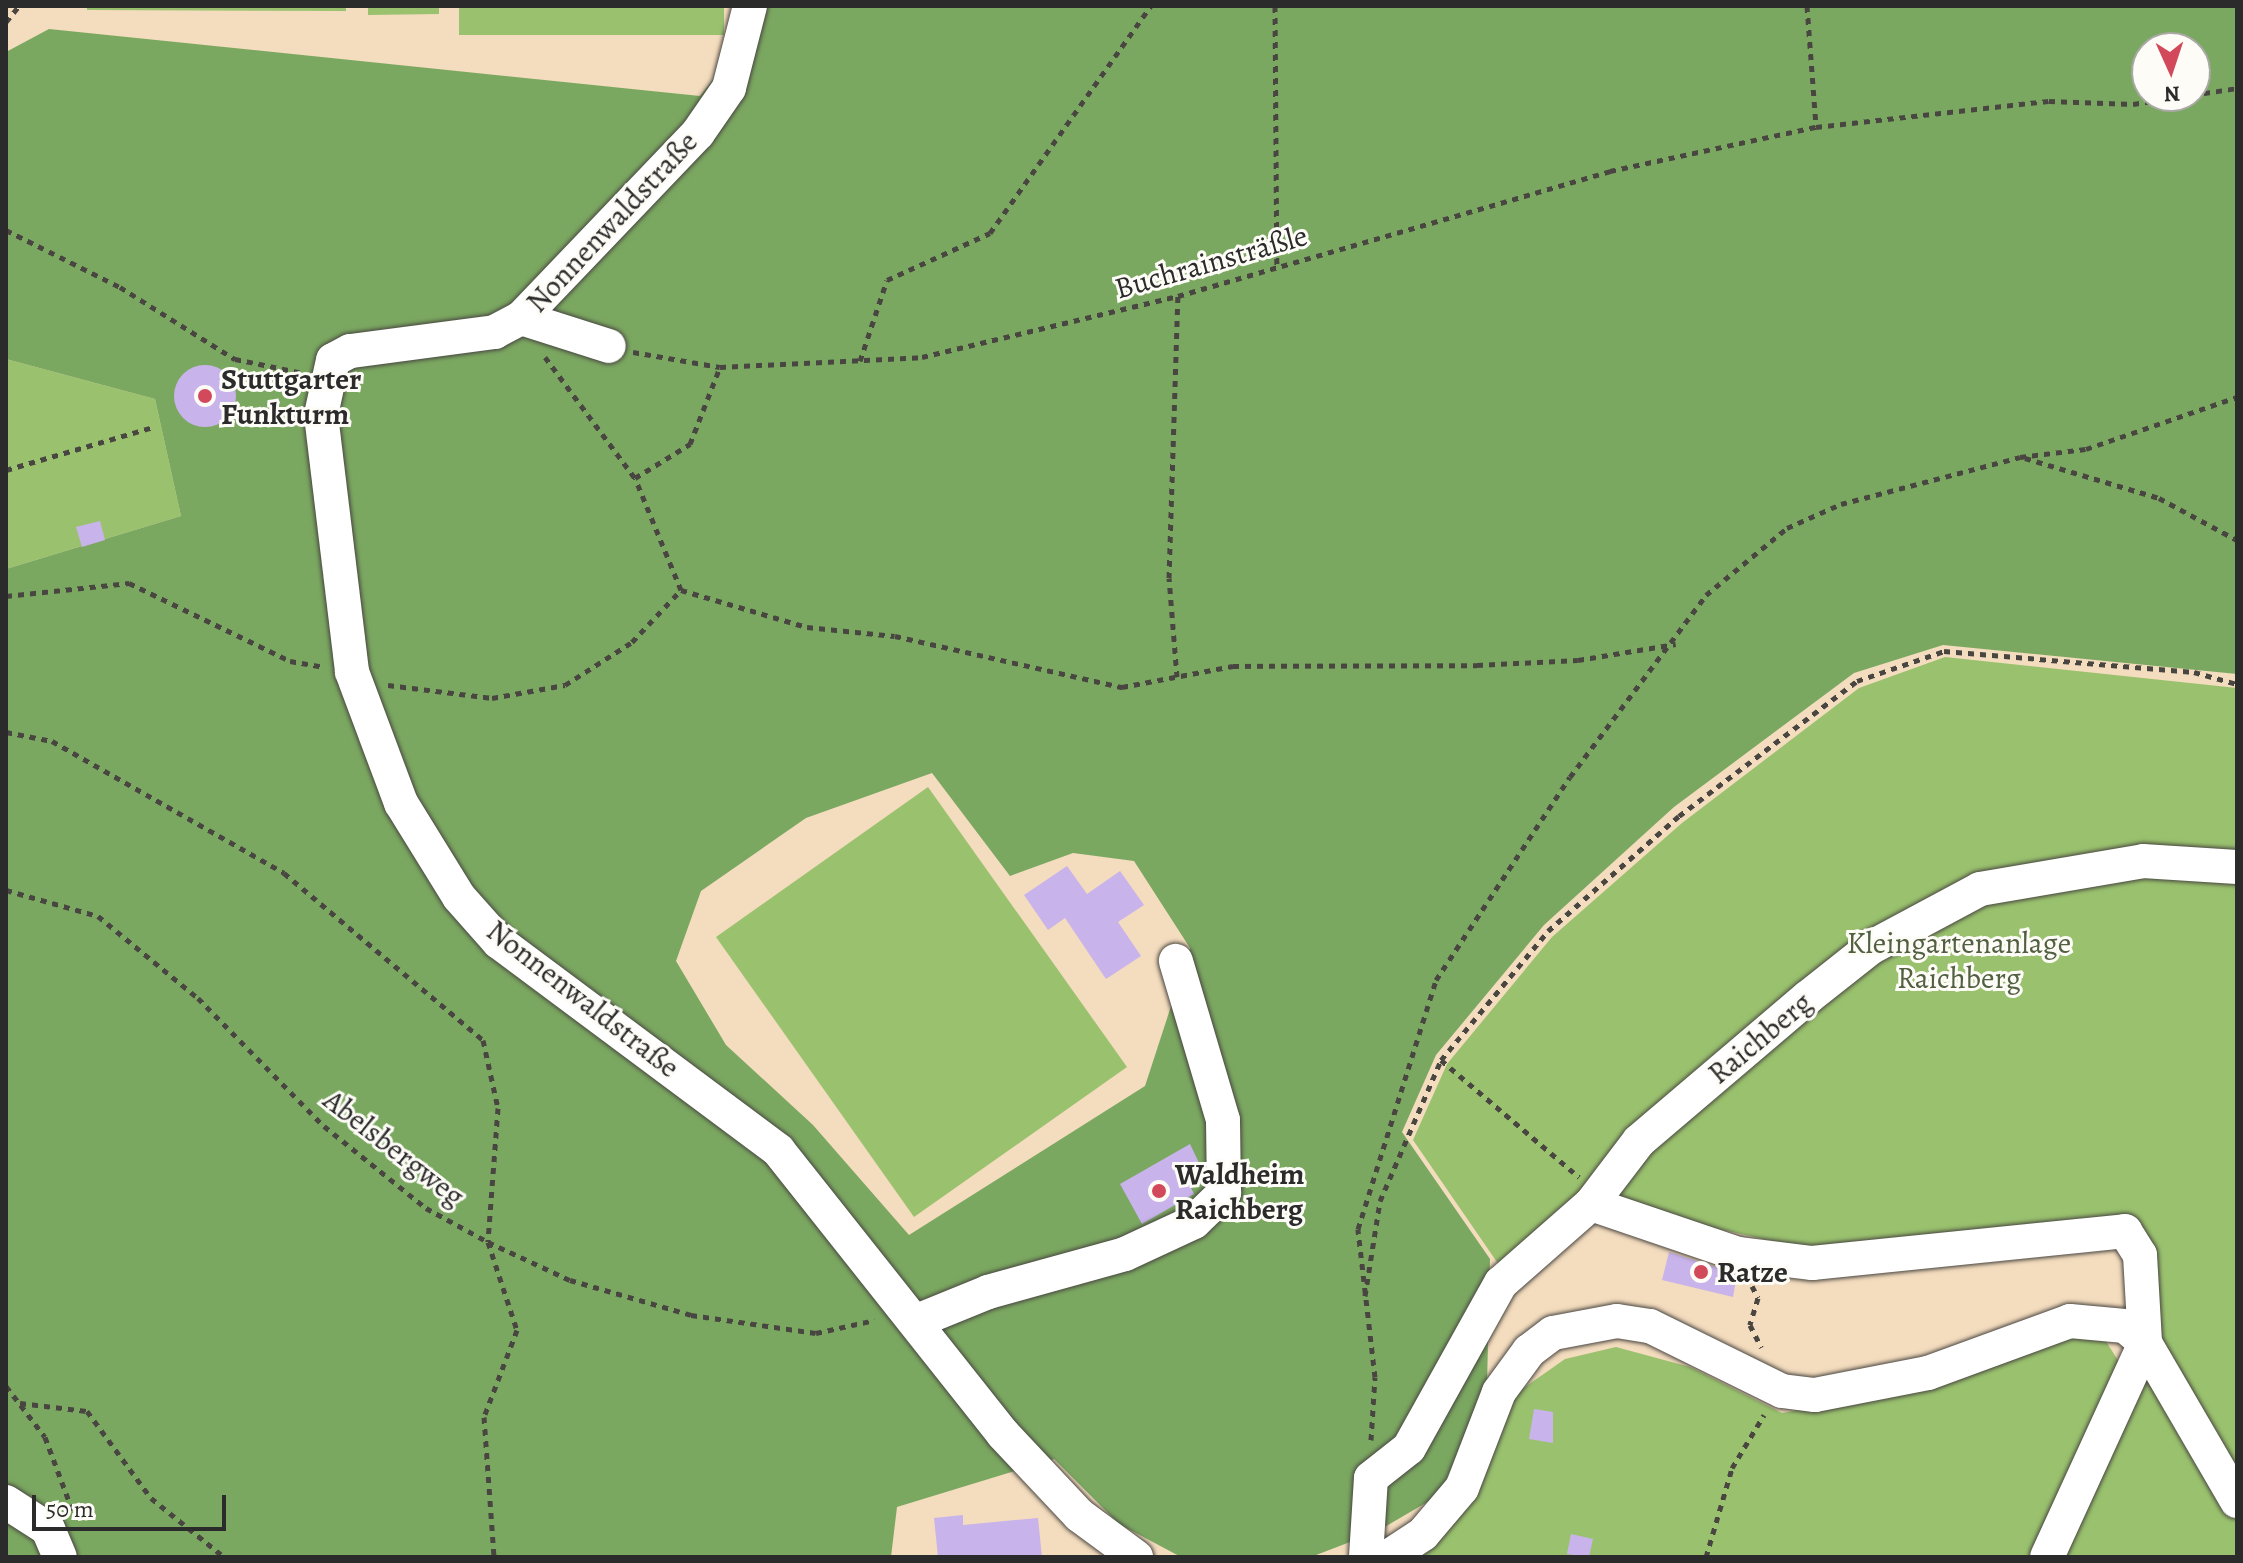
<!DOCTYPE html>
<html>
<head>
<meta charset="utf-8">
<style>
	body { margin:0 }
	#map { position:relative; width:2243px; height:1563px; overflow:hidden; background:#f4dcbe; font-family:Alegreya,serif }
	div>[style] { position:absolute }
	.green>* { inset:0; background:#9ac26e }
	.forest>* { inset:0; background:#7ba861 }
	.building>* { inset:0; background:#c9b3eb }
	.round { border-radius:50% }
	.path>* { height:5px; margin-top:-2.5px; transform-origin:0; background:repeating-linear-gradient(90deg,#494641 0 6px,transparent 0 12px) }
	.roads { filter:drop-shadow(0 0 2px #494641) drop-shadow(0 0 2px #494641) }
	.minor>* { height:34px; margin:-17px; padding:0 17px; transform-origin:17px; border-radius:17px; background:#fff }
	.dots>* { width:22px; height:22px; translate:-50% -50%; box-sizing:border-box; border:4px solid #fdfcf7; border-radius:50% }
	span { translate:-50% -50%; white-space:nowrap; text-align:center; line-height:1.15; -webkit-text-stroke:6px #fdfcf7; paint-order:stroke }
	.street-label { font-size:30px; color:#2b2b2b }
	.poi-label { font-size:30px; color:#2b2b2b; font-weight:700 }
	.left { translate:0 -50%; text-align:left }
	.park-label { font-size:30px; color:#526042 }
	.frame { position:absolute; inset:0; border:8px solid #2b2b2b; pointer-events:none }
	.north { position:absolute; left:2131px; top:32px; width:80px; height:80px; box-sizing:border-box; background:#fdfcf7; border:2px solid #a9a8a5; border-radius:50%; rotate:177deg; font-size:22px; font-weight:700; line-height:32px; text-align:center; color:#2b2b2b }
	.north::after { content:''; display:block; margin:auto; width:28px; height:36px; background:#d1495b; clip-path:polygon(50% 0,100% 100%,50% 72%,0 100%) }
	.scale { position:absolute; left:32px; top:1495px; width:194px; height:36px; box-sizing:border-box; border:4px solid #2b2b2b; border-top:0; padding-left:10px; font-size:24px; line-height:28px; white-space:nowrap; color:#2b2b2b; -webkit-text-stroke:6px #fdfcf7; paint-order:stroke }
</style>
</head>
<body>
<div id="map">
	<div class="green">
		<div style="clip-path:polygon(87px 6px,346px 6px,346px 11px,87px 10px)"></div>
		<div style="clip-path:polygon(368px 6px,439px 6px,439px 14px,368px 15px)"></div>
		<div style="clip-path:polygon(459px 6px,724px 6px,724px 35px,459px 35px)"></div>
		<div style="clip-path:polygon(6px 359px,155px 399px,181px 516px,6px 569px)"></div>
		<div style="clip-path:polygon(1945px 657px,2237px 688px,2237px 1557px,1407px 1557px,1455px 1521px,1515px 1394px,1565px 1359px,1616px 1347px,1690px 1367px,1782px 1413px,1931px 1387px,2069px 1337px,2104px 1338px,2122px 1367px,2139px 1230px,1812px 1250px,1616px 1206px,1499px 1265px,1413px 1140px,1447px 1064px,1552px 937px,1682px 823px,1859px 688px)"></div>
		<div style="clip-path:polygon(928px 787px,1127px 1067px,914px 1217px,716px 937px)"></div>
	</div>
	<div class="forest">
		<div style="clip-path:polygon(evenodd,751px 6px,2237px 6px,2237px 674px,1943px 645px,1854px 673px,1674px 807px,1544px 925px,1436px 1055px,1402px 1132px,1490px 1259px,1487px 1384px,1475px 1428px,1436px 1497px,1376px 1532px,1311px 1557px,1181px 1557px,1119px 1524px,1054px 1459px,897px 1507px,891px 1557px,6px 1557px,6px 569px,181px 516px,155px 399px,6px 359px,6px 52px,49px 29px,700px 96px,724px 66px,751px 6px,2147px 48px,2195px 48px,2195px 96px,2147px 96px,2147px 48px,751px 6px,932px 773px,1010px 876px,1073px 853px,1134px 861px,1190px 948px,1145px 1086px,909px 1235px,813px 1125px,726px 1045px,676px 961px,701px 891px,806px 818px,932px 773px)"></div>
	</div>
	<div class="building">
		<div class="round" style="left:174px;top:365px;width:62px;height:62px"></div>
		<div style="clip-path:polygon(100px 521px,105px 540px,82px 547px,76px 527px)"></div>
		<div style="clip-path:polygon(1067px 866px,1087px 894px,1120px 871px,1144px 905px,1118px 922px,1141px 956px,1106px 979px,1065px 918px,1048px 930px,1024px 895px)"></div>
		<div style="clip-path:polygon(1190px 1144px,1200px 1165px,1184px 1173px,1194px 1194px,1142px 1224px,1120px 1184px)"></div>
		<div style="clip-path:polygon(1669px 1252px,1737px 1274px,1733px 1297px,1662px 1280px)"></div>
		<div style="clip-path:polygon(1534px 1409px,1553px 1412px,1553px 1443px,1529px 1439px)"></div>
		<div style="clip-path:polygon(963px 1515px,963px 1525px,1038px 1518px,1042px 1557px,938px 1557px,934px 1518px)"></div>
		<div style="clip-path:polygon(1571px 1534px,1593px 1539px,1589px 1557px,1567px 1554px)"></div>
	</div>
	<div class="path">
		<div style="left:1275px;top:6px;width:261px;rotate:89.6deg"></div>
		<div style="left:1807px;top:6px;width:121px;rotate:85.7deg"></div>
		<div style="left:6px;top:22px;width:21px;rotate:-51deg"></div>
		<div style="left:6px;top:230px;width:127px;rotate:26.6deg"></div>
		<div style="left:120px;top:287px;width:136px;rotate:32.1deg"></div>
		<div style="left:235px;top:359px;width:69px;rotate:11.6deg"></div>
		<div style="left:633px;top:352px;width:88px;rotate:9.8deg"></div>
		<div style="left:720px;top:367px;width:202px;rotate:-2.8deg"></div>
		<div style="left:922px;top:357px;width:263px;rotate:-13.4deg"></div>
		<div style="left:1178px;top:296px;width:450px;rotate:-16.1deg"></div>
		<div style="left:1610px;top:171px;width:211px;rotate:-12.1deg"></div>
		<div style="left:1816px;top:127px;width:234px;rotate:-6.4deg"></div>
		<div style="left:2049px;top:101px;width:84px;rotate:2deg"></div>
		<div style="left:2133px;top:104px;width:105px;rotate:-8.7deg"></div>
		<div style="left:545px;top:357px;width:151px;rotate:53.4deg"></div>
		<div style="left:860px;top:361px;width:85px;rotate:-71.6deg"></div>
		<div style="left:887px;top:280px;width:113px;rotate:-24.5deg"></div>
		<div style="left:990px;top:233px;width:278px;rotate:-54.7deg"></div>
		<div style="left:2025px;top:458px;width:140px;rotate:16.6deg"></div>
		<div style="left:2159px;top:498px;width:89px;rotate:28.3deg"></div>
		<div style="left:6px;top:470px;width:153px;rotate:-16.3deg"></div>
		<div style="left:681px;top:590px;width:131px;rotate:16.4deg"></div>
		<div style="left:807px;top:627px;width:88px;rotate:5.8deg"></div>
		<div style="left:895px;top:636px;width:233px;rotate:12.7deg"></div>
		<div style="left:1122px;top:687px;width:113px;rotate:-10.7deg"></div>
		<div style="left:1233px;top:666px;width:244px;rotate:-0.2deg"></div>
		<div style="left:1477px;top:665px;width:101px;rotate:-2.8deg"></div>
		<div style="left:1578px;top:660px;width:99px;rotate:-9.3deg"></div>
		<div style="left:681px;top:590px;width:121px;rotate:-112.3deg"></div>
		<div style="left:635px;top:478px;width:65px;rotate:-31.7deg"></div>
		<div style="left:690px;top:444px;width:83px;rotate:-68.7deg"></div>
		<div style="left:6px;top:596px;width:124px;rotate:-6deg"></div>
		<div style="left:129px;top:583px;width:179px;rotate:25.8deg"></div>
		<div style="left:290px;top:661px;width:35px;rotate:10deg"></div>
		<div style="left:1177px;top:677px;width:99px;rotate:-94.6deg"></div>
		<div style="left:1169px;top:578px;width:282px;rotate:-88.2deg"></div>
		<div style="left:388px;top:685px;width:105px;rotate:7.1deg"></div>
		<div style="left:492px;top:698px;width:74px;rotate:-10.1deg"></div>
		<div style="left:565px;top:685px;width:80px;rotate:-32.7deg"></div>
		<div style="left:632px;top:642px;width:71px;rotate:-46.7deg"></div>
		<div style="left:6px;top:732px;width:47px;rotate:11.1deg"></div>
		<div style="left:52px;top:741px;width:267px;rotate:29.6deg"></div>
		<div style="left:284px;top:873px;width:260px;rotate:40deg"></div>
		<div style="left:483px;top:1040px;width:70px;rotate:77.6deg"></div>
		<div style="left:498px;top:1108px;width:134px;rotate:94.3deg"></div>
		<div style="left:488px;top:1242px;width:93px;rotate:71.8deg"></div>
		<div style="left:517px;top:1330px;width:93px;rotate:110.8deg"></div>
		<div style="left:484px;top:1417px;width:140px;rotate:85.9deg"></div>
		<div style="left:6px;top:890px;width:96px;rotate:15.8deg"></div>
		<div style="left:98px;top:916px;width:129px;rotate:39.4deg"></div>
		<div style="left:198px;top:998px;width:180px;rotate:45.5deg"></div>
		<div style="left:324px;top:1126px;width:131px;rotate:38.8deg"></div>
		<div style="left:426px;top:1208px;width:71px;rotate:28.7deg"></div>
		<div style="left:488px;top:1242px;width:90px;rotate:24.9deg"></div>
		<div style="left:570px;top:1280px;width:126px;rotate:16.1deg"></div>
		<div style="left:691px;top:1315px;width:126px;rotate:8.2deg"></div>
		<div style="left:816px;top:1333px;width:60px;rotate:-12.4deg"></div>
		<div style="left:1441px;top:1060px;width:181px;rotate:40.3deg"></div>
		<div style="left:1752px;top:1286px;width:13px;rotate:63deg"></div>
		<div style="left:1758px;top:1298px;width:28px;rotate:107deg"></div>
		<div style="left:1750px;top:1325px;width:25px;rotate:63deg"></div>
		<div style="left:1365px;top:1296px;width:96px;rotate:-81deg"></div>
		<div style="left:1380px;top:1201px;width:154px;rotate:-66.6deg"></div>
		<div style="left:1441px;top:1060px;width:168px;rotate:-50.3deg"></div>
		<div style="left:1548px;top:931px;width:174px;rotate:-41.3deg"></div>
		<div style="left:1679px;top:816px;width:223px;rotate:-37.2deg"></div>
		<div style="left:1857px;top:681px;width:92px;rotate:-19deg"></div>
		<div style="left:1944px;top:651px;width:251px;rotate:4.8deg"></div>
		<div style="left:2194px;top:672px;width:45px;rotate:15.6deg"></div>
		<div style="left:6px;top:1386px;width:64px;rotate:52.6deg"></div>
		<div style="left:45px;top:1437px;width:80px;rotate:69.5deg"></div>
		<div style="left:20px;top:1403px;width:67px;rotate:6.8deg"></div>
		<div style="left:87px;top:1411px;width:108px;rotate:53.7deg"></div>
		<div style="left:151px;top:1498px;width:94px;rotate:38.9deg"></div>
		<div style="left:1371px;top:1440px;width:63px;rotate:-86.4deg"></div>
		<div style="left:1375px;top:1377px;width:149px;rotate:-96.6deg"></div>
		<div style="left:1358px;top:1229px;width:261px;rotate:-72.6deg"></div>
		<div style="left:1436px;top:980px;width:243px;rotate:-56.6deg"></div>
		<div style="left:1570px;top:777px;width:227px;rotate:-53.2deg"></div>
		<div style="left:1706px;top:595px;width:105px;rotate:-39.6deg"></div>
		<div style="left:1787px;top:528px;width:59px;rotate:-24deg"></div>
		<div style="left:1841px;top:504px;width:185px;rotate:-14.7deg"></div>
		<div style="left:2020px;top:457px;width:66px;rotate:-6.9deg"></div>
		<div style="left:2086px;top:449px;width:160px;rotate:-19deg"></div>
		<div style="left:1706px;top:1557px;width:93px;rotate:-73.7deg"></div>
		<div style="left:1732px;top:1468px;width:62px;rotate:-58.9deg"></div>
	</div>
	<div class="roads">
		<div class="minor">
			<div style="left:750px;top:6px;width:85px;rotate:104.4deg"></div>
			<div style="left:729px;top:88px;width:55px;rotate:124.6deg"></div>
			<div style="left:698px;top:133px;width:256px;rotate:133.7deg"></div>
			<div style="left:521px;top:318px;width:30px;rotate:152deg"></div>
			<div style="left:495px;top:332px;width:146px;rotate:172.5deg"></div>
			<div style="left:350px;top:351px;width:19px;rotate:152deg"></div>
			<div style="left:333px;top:360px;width:56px;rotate:102.3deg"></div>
			<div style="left:321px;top:415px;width:259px;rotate:83.1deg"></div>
			<div style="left:352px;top:672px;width:140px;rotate:69.5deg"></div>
			<div style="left:401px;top:803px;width:110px;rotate:58.3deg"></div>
			<div style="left:459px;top:897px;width:60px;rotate:48.4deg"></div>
			<div style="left:499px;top:942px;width:348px;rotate:36.7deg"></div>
			<div style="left:778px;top:1150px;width:362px;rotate:51.6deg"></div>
			<div style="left:1003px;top:1434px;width:111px;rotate:46.8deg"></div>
			<div style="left:1079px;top:1515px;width:71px;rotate:36.4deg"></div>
			<div style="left:521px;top:318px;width:92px;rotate:17.7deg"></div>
			<div style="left:1591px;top:1204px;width:155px;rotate:18.8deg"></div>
			<div style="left:1738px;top:1254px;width:75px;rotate:6.9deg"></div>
			<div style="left:1812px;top:1263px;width:315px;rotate:-5.8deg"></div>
			<div style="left:2125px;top:1231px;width:28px;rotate:58deg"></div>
			<div style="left:2140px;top:1255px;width:88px;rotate:86.7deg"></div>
			<div style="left:2145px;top:1343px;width:235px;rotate:114.6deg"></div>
			<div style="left:917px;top:1321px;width:77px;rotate:-22.2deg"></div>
			<div style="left:988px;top:1292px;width:142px;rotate:-15.5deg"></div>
			<div style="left:1125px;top:1254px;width:76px;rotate:-24.9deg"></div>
			<div style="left:1194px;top:1222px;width:42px;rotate:-44deg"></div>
			<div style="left:1224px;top:1193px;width:73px;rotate:-90.8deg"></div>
			<div style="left:1223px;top:1120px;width:166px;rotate:-106.5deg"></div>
			<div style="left:6px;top:1502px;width:50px;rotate:32.7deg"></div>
			<div style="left:48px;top:1529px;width:30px;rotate:67deg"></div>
			<div style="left:1366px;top:1557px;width:79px;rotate:-86.4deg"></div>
			<div style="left:1371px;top:1478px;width:48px;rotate:-38.3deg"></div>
			<div style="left:1409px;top:1448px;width:189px;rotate:-60.9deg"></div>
			<div style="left:1501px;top:1283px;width:120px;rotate:-41.3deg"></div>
			<div style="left:1591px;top:1204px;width:79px;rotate:-52.7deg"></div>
			<div style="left:1639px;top:1141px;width:221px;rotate:-40.4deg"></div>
			<div style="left:1807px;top:998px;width:80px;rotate:-38.4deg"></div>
			<div style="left:1870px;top:948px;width:125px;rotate:-28.2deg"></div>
			<div style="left:1980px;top:889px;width:165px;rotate:-9.7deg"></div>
			<div style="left:2143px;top:861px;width:94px;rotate:3.7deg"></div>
			<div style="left:1388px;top:1557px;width:42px;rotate:-33.3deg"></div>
			<div style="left:1423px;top:1534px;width:60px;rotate:-49.7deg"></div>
			<div style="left:1462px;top:1488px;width:103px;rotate:-68.9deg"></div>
			<div style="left:1499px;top:1392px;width:51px;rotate:-53.8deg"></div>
			<div style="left:1529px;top:1351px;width:30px;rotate:-37deg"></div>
			<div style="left:1553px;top:1333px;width:65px;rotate:-10.6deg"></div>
			<div style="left:1617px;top:1321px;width:33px;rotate:9deg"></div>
			<div style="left:1650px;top:1326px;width:147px;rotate:26.2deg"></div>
			<div style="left:1782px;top:1391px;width:33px;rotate:7deg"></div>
			<div style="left:1815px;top:1395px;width:115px;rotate:-11deg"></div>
			<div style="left:1928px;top:1373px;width:151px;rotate:-20.1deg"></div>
			<div style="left:2070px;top:1321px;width:55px;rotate:5.2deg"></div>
			<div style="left:2125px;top:1326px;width:26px;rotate:40deg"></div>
			<div style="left:2145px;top:1343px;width:183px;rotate:59.8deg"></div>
		</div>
	</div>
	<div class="dots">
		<div style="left:205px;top:396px;background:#d1495b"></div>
		<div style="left:1159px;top:1191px;background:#d1495b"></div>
		<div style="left:1701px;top:1272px;background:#d1495b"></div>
	</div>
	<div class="street-label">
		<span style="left:612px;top:222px;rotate:-47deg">Nonnenwaldstraße</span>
		<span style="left:1211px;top:262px;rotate:-16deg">Buchrainsträßle</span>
		<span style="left:583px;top:999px;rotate:38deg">Nonnenwaldstraße</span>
		<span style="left:1760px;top:1038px;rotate:-40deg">Raichberg</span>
		<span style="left:394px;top:1148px;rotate:38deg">Abelsbergweg</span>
	</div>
	<div class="poi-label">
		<span class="left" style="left:221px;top:396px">Stuttgarter<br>Funkturm</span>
		<span class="left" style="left:1175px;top:1191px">Waldheim<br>Raichberg</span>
		<span class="left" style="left:1717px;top:1272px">Ratze</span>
	</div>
	<div class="park-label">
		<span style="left:1959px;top:960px">Kleingartenanlage<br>Raichberg</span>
	</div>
	<div class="frame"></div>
	<div class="north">N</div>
	<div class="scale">50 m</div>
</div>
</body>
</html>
